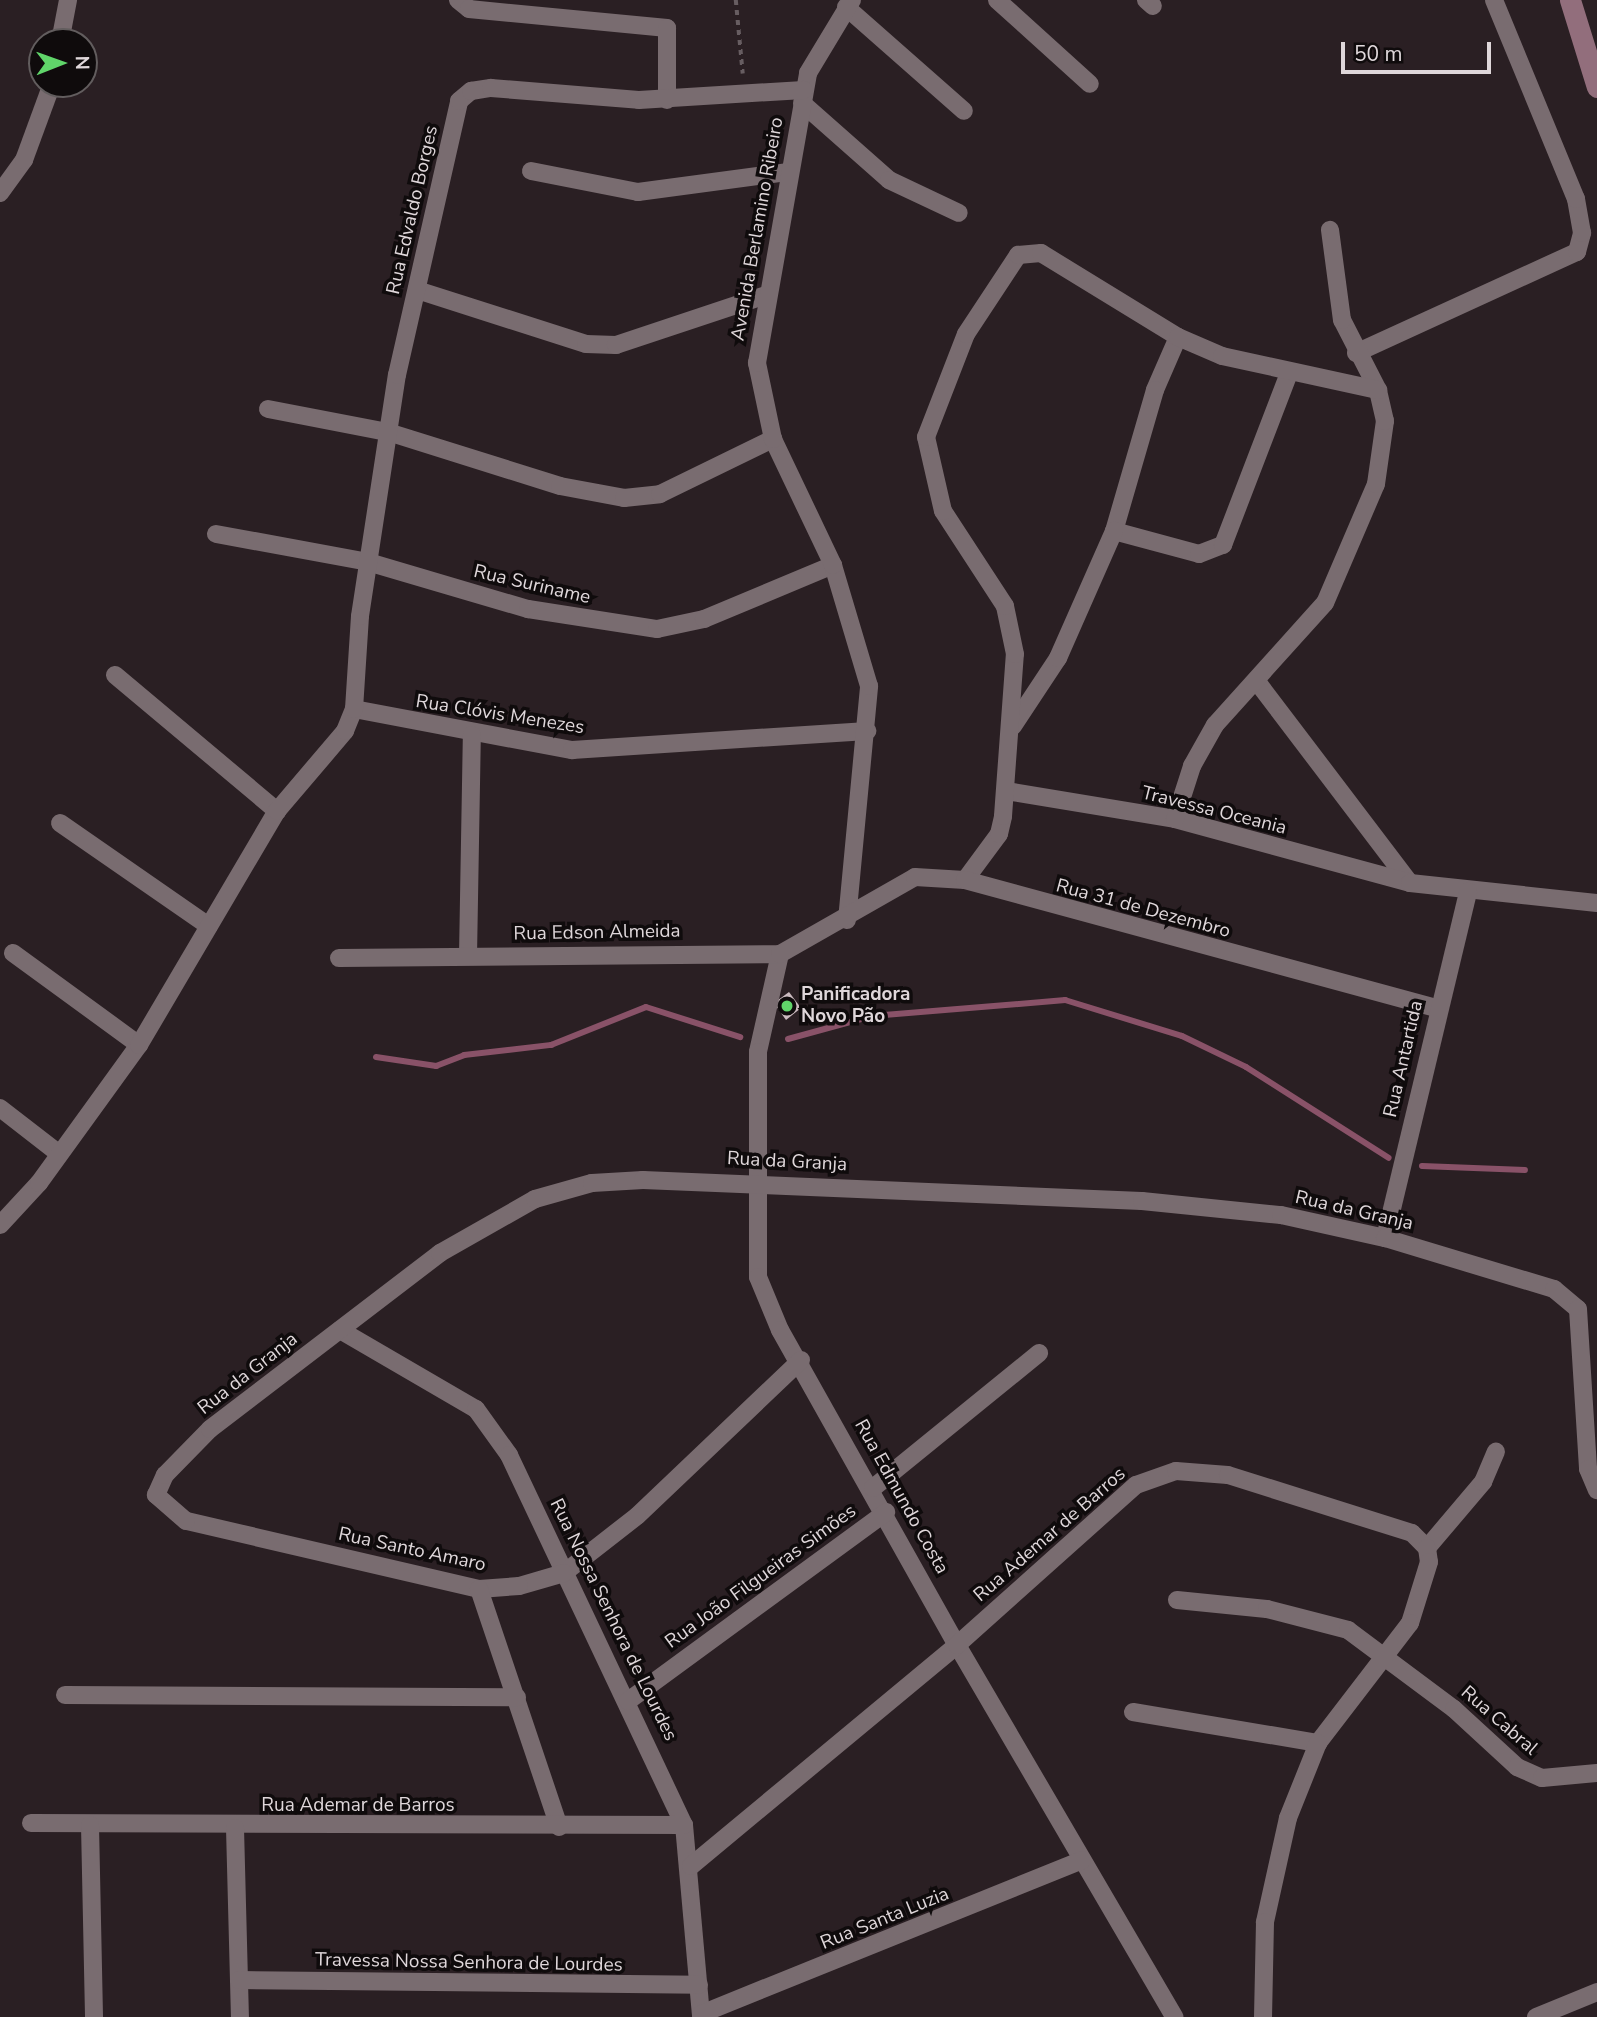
<!DOCTYPE html>
<html>
<head>
<meta charset="utf-8">
<style>
	body { margin:0 }
	#map { position:relative; width:1597px; height:2017px; overflow:hidden; background:#2a1f23; font-family:"Nunito Sans",sans-serif }
	div>[style] { position:absolute }
	.stream>* { height:6px; margin:-3px; padding:0 3px; transform-origin:3px; border-radius:3px; background:#895268 }
	.building>* { inset:0; background:#cbbbc0 }
	.path>* { height:3.5px; margin-top:-1.75px; transform-origin:0; background:repeating-linear-gradient(90deg,#675d61 0 5px,transparent 0 10px) }
	.street>* { height:18px; margin:-9px; padding:0 9px; transform-origin:9px; border-radius:9px; background:#796c70 }
	.secondary>* { height:21px; margin:-10.5px; padding:0 10.5px; transform-origin:10.5px; border-radius:10.5px; background:#926e7c }
	.dots>* { width:19px; height:19px; translate:-50% -50%; box-sizing:border-box; border:4px solid #0f0b0c; border-radius:50% }
	span { translate:-50% -50%; white-space:nowrap; text-align:center; line-height:1.15; -webkit-text-stroke:7px #0f0b0c; paint-order:stroke }
	.street-label { font-size:19px; color:#dfd7da }
	.poi-label { font-size:19px; color:#dfd7da; font-weight:700 }
	.left { translate:0 -50%; text-align:left }
	.north { position:absolute; left:28px; top:28px; width:70px; height:70px; box-sizing:border-box; background:#0f0b0c; border:2px solid #625d5e; border-radius:50%; rotate:89deg; font-size:19px; font-weight:700; line-height:28px; text-align:center; color:#dfd7da }
	.north::after { content:''; display:block; margin:auto; width:24px; height:32px; background:#60d56a; clip-path:polygon(50% 0,100% 100%,50% 72%,0 100%) }
	.scale { position:absolute; left:1341px; top:42px; width:150px; height:32px; box-sizing:border-box; border:4px solid #dfd7da; border-top:0; padding-left:9px; font-size:21px; line-height:24px; white-space:nowrap; color:#dfd7da; -webkit-text-stroke:5px #0f0b0c; paint-order:stroke }
</style>
</head>
<body>
<div id="map">
	<div class="stream">
		<div style="left:788px;top:1039px;width:87px;rotate:-15.3deg"></div>
		<div style="left:872px;top:1016px;width:194px;rotate:-4.7deg"></div>
		<div style="left:1065px;top:1000px;width:122px;rotate:17.1deg"></div>
		<div style="left:1182px;top:1036px;width:71px;rotate:25.8deg"></div>
		<div style="left:1246px;top:1067px;width:169px;rotate:32.5deg"></div>
		<div style="left:376px;top:1057px;width:61px;rotate:8.5deg"></div>
		<div style="left:436px;top:1066px;width:30px;rotate:-21deg"></div>
		<div style="left:464px;top:1055px;width:88px;rotate:-6.6deg"></div>
		<div style="left:551px;top:1045px;width:102px;rotate:-21.8deg"></div>
		<div style="left:646px;top:1007px;width:99px;rotate:17.7deg"></div>
		<div style="left:1422px;top:1166px;width:103px;rotate:2.2deg"></div>
	</div>
	<div class="building">
		<div style="clip-path:polygon(789px 992px,801px 1008px,786px 1020px,774px 1003px)"></div>
	</div>
	<div class="path">
		<div style="left:736px;top:0;width:74px;rotate:84.6deg"></div>
	</div>
	<div class="street">
		<div style="left:458px;top:0;width:14px;rotate:39deg"></div>
		<div style="left:469px;top:9px;width:199px;rotate:5.5deg"></div>
		<div style="left:667px;top:28px;width:72px;rotate:90deg"></div>
		<div style="left:997px;top:0;width:125px;rotate:42.1deg"></div>
		<div style="left:1146px;top:0;width:9px;rotate:41deg"></div>
		<div style="left:846px;top:7px;width:157px;rotate:41.4deg"></div>
		<div style="left:60px;top:42px;width:43px;rotate:-79.2deg"></div>
		<div style="left:802px;top:103px;width:116px;rotate:41.5deg"></div>
		<div style="left:889px;top:180px;width:77px;rotate:25.2deg"></div>
		<div style="left:531px;top:171px;width:109px;rotate:11.1deg"></div>
		<div style="left:638px;top:192px;width:150px;rotate:-7.6deg"></div>
		<div style="left:0;top:193px;width:41px;rotate:-54deg"></div>
		<div style="left:24px;top:160px;width:81px;rotate:-69.8deg"></div>
		<div style="left:417px;top:290px;width:177px;rotate:17.7deg"></div>
		<div style="left:586px;top:344px;width:30px;rotate:2deg"></div>
		<div style="left:616px;top:345px;width:158px;rotate:-18.4deg"></div>
		<div style="left:1178px;top:337px;width:58px;rotate:113.5deg"></div>
		<div style="left:1155px;top:390px;width:147px;rotate:106.2deg"></div>
		<div style="left:1114px;top:531px;width:88px;rotate:15.1deg"></div>
		<div style="left:1199px;top:554px;width:26px;rotate:-21deg"></div>
		<div style="left:1223px;top:545px;width:184px;rotate:-69deg"></div>
		<div style="left:1356px;top:353px;width:243px;rotate:-24.6deg"></div>
		<div style="left:1577px;top:252px;width:20px;rotate:-75deg"></div>
		<div style="left:1582px;top:233px;width:35px;rotate:-100deg"></div>
		<div style="left:1576px;top:199px;width:215px;rotate:-112.4deg"></div>
		<div style="left:268px;top:409px;width:122px;rotate:10.9deg"></div>
		<div style="left:388px;top:432px;width:180px;rotate:17.4deg"></div>
		<div style="left:560px;top:486px;width:65px;rotate:10.6deg"></div>
		<div style="left:624px;top:498px;width:36px;rotate:-6deg"></div>
		<div style="left:660px;top:494px;width:126px;rotate:-26deg"></div>
		<div style="left:216px;top:534px;width:155px;rotate:10.4deg"></div>
		<div style="left:368px;top:562px;width:167px;rotate:16.4deg"></div>
		<div style="left:528px;top:609px;width:131px;rotate:8.8deg"></div>
		<div style="left:657px;top:629px;width:48px;rotate:-12deg"></div>
		<div style="left:704px;top:619px;width:140px;rotate:-22.7deg"></div>
		<div style="left:115px;top:675px;width:212px;rotate:40deg"></div>
		<div style="left:1258px;top:683px;width:251px;rotate:52.8deg"></div>
		<div style="left:354px;top:709px;width:222px;rotate:10.7deg"></div>
		<div style="left:572px;top:750px;width:296px;rotate:-3.7deg"></div>
		<div style="left:1013px;top:726px;width:82px;rotate:-56.5deg"></div>
		<div style="left:1058px;top:658px;width:139px;rotate:-66.2deg"></div>
		<div style="left:1006px;top:791px;width:171px;rotate:9.4deg"></div>
		<div style="left:1175px;top:819px;width:244px;rotate:15.2deg"></div>
		<div style="left:1410px;top:883px;width:188px;rotate:6.1deg"></div>
		<div style="left:1175px;top:819px;width:56px;rotate:-72.2deg"></div>
		<div style="left:1192px;top:766px;width:47px;rotate:-60.7deg"></div>
		<div style="left:1215px;top:725px;width:164px;rotate:-48deg"></div>
		<div style="left:1325px;top:603px;width:129px;rotate:-66.8deg"></div>
		<div style="left:1376px;top:484px;width:64px;rotate:-81.9deg"></div>
		<div style="left:1385px;top:421px;width:32px;rotate:-103deg"></div>
		<div style="left:1378px;top:390px;width:79px;rotate:-117.2deg"></div>
		<div style="left:1342px;top:320px;width:91px;rotate:-97.6deg"></div>
		<div style="left:60px;top:823px;width:181px;rotate:34.7deg"></div>
		<div style="left:965px;top:880px;width:57px;rotate:-53.5deg"></div>
		<div style="left:999px;top:834px;width:18px;rotate:-77deg"></div>
		<div style="left:1003px;top:816px;width:162px;rotate:-85.8deg"></div>
		<div style="left:1015px;top:654px;width:49px;rotate:-101.8deg"></div>
		<div style="left:1005px;top:606px;width:113px;rotate:-123.1deg"></div>
		<div style="left:943px;top:511px;width:76px;rotate:-102.9deg"></div>
		<div style="left:926px;top:437px;width:110px;rotate:-68.8deg"></div>
		<div style="left:966px;top:334px;width:95px;rotate:-56.6deg"></div>
		<div style="left:1018px;top:255px;width:23px;rotate:-5deg"></div>
		<div style="left:1041px;top:253px;width:161px;rotate:31.5deg"></div>
		<div style="left:1178px;top:337px;width:48px;rotate:23.4deg"></div>
		<div style="left:1222px;top:356px;width:160px;rotate:12.3deg"></div>
		<div style="left:847px;top:920px;width:235px;rotate:-84.6deg"></div>
		<div style="left:869px;top:686px;width:126px;rotate:-106.6deg"></div>
		<div style="left:833px;top:565px;width:140px;rotate:-115.5deg"></div>
		<div style="left:773px;top:439px;width:78px;rotate:-101.9deg"></div>
		<div style="left:757px;top:363px;width:294px;rotate:-80deg"></div>
		<div style="left:808px;top:73px;width:85px;rotate:-58.9deg"></div>
		<div style="left:13px;top:953px;width:156px;rotate:36.1deg"></div>
		<div style="left:780px;top:954px;width:100px;rotate:102.7deg"></div>
		<div style="left:758px;top:1052px;width:225px;rotate:90deg"></div>
		<div style="left:758px;top:1277px;width:57px;rotate:67.5deg"></div>
		<div style="left:780px;top:1330px;width:361px;rotate:60.7deg"></div>
		<div style="left:957px;top:1645px;width:431px;rotate:59.7deg"></div>
		<div style="left:468px;top:956px;width:221px;rotate:-89deg"></div>
		<div style="left:339px;top:958px;width:441px;rotate:-0.5deg"></div>
		<div style="left:780px;top:954px;width:155px;rotate:-29.7deg"></div>
		<div style="left:915px;top:877px;width:50px;rotate:3.4deg"></div>
		<div style="left:965px;top:880px;width:489px;rotate:15.2deg"></div>
		<div style="left:0;top:1108px;width:72px;rotate:37.7deg"></div>
		<div style="left:0;top:1225px;width:57px;rotate:-47.1deg"></div>
		<div style="left:39px;top:1183px;width:170px;rotate:-54.1deg"></div>
		<div style="left:139px;top:1045px;width:272px;rotate:-59.5deg"></div>
		<div style="left:277px;top:811px;width:105px;rotate:-49.6deg"></div>
		<div style="left:345px;top:731px;width:24px;rotate:-68deg"></div>
		<div style="left:354px;top:709px;width:93px;rotate:-86.3deg"></div>
		<div style="left:360px;top:616px;width:244px;rotate:-81.3deg"></div>
		<div style="left:397px;top:375px;width:281px;rotate:-77.2deg"></div>
		<div style="left:459px;top:101px;width:16px;rotate:-40deg"></div>
		<div style="left:471px;top:91px;width:20px;rotate:-9deg"></div>
		<div style="left:491px;top:88px;width:148px;rotate:4.6deg"></div>
		<div style="left:639px;top:100px;width:165px;rotate:-3.5deg"></div>
		<div style="left:1385px;top:1238px;width:356px;rotate:-76.5deg"></div>
		<div style="left:340px;top:1330px;width:157px;rotate:30.2deg"></div>
		<div style="left:476px;top:1409px;width:57px;rotate:54.3deg"></div>
		<div style="left:509px;top:1455px;width:409px;rotate:64.7deg"></div>
		<div style="left:684px;top:1825px;width:193px;rotate:84.9deg"></div>
		<div style="left:801px;top:1360px;width:226px;rotate:136.4deg"></div>
		<div style="left:637px;top:1516px;width:93px;rotate:142deg"></div>
		<div style="left:564px;top:1573px;width:47px;rotate:163.9deg"></div>
		<div style="left:519px;top:1586px;width:40px;rotate:175.7deg"></div>
		<div style="left:479px;top:1589px;width:301px;rotate:-166.9deg"></div>
		<div style="left:186px;top:1521px;width:40px;rotate:-139deg"></div>
		<div style="left:156px;top:1495px;width:22px;rotate:-66deg"></div>
		<div style="left:165px;top:1475px;width:64px;rotate:-45.6deg"></div>
		<div style="left:210px;top:1429px;width:290px;rotate:-37.4deg"></div>
		<div style="left:440px;top:1253px;width:109px;rotate:-29.6deg"></div>
		<div style="left:535px;top:1199px;width:59px;rotate:-15.7deg"></div>
		<div style="left:592px;top:1183px;width:51px;rotate:-3.4deg"></div>
		<div style="left:643px;top:1180px;width:499px;rotate:2.4deg"></div>
		<div style="left:1142px;top:1201px;width:140px;rotate:5.8deg"></div>
		<div style="left:1281px;top:1215px;width:107px;rotate:12.5deg"></div>
		<div style="left:1385px;top:1238px;width:177px;rotate:16.8deg"></div>
		<div style="left:1554px;top:1289px;width:31px;rotate:40deg"></div>
		<div style="left:1578px;top:1309px;width:160px;rotate:86.4deg"></div>
		<div style="left:1588px;top:1469px;width:23px;rotate:67deg"></div>
		<div style="left:873px;top:1488px;width:214px;rotate:-39.1deg"></div>
		<div style="left:1427px;top:1548px;width:87px;rotate:-49.7deg"></div>
		<div style="left:1483px;top:1482px;width:33px;rotate:-67deg"></div>
		<div style="left:479px;top:1589px;width:251px;rotate:71.4deg"></div>
		<div style="left:1177px;top:1600px;width:90px;rotate:5.7deg"></div>
		<div style="left:1267px;top:1609px;width:84px;rotate:14.5deg"></div>
		<div style="left:1348px;top:1630px;width:132px;rotate:36.7deg"></div>
		<div style="left:1454px;top:1709px;width:86px;rotate:42.6deg"></div>
		<div style="left:1517px;top:1767px;width:27px;rotate:24deg"></div>
		<div style="left:1542px;top:1778px;width:55px;rotate:-5.2deg"></div>
		<div style="left:65px;top:1695px;width:452px;rotate:0.3deg"></div>
		<div style="left:628px;top:1701px;width:320px;rotate:-36.2deg"></div>
		<div style="left:1133px;top:1712px;width:188px;rotate:9.5deg"></div>
		<div style="left:31px;top:1823px;width:653px;rotate:0.18deg"></div>
		<div style="left:90px;top:1825px;width:192px;rotate:88.8deg"></div>
		<div style="left:235px;top:1828px;width:189px;rotate:88.5deg"></div>
		<div style="left:691px;top:1866px;width:346px;rotate:-39.7deg"></div>
		<div style="left:957px;top:1645px;width:240px;rotate:-41.8deg"></div>
		<div style="left:1136px;top:1485px;width:42px;rotate:-19.3deg"></div>
		<div style="left:1176px;top:1471px;width:52px;rotate:4.4deg"></div>
		<div style="left:1228px;top:1475px;width:193px;rotate:17.5deg"></div>
		<div style="left:1412px;top:1533px;width:21px;rotate:45deg"></div>
		<div style="left:1427px;top:1548px;width:14px;rotate:82deg"></div>
		<div style="left:1429px;top:1562px;width:64px;rotate:107.3deg"></div>
		<div style="left:1410px;top:1623px;width:151px;rotate:127.5deg"></div>
		<div style="left:1318px;top:1743px;width:81px;rotate:111.8deg"></div>
		<div style="left:1288px;top:1818px;width:107px;rotate:102.5deg"></div>
		<div style="left:1265px;top:1922px;width:95px;rotate:91.2deg"></div>
		<div style="left:239px;top:1980px;width:460px;rotate:0.6deg"></div>
		<div style="left:701px;top:2014px;width:411px;rotate:-22deg"></div>
		<div style="left:1536px;top:2017px;width:66px;rotate:-22.3deg"></div>
	</div>
	<div class="secondary">
		<div style="left:1570px;top:0;width:91px;rotate:72.8deg"></div>
	</div>
	<div class="dots">
		<div style="left:787px;top:1006px;background:#60d56a"></div>
	</div>
	<div class="street-label">
		<span style="left:413px;top:210px;rotate:-77deg">Rua Edvaldo Borges</span>
		<span style="left:758px;top:229px;rotate:-80deg">Avenida Berlamino Ribeiro</span>
		<span style="left:532px;top:585px;rotate:13deg">Rua Suriname</span>
		<span style="left:500px;top:715px;rotate:9deg">Rua Clóvis Menezes</span>
		<span style="left:1214px;top:811px;rotate:14deg">Travessa Oceania</span>
		<span style="left:1143px;top:909px;rotate:15deg">Rua 31 de Dezembro</span>
		<span style="left:597px;top:933px;rotate:-1deg">Rua Edson Almeida</span>
		<span style="left:1404px;top:1059px;rotate:-77deg">Rua Antartida</span>
		<span style="left:787px;top:1162px;rotate:3deg">Rua da Granja</span>
		<span style="left:1354px;top:1211px;rotate:13deg">Rua da Granja</span>
		<span style="left:248px;top:1374px;rotate:-38deg">Rua da Granja</span>
		<span style="left:901px;top:1497px;rotate:61deg">Rua Edmundo Costa</span>
		<span style="left:1050px;top:1535px;rotate:-41deg">Rua Ademar de Barros</span>
		<span style="left:412px;top:1550px;rotate:12deg">Rua Santo Amaro</span>
		<span style="left:761px;top:1577px;rotate:-36deg">Rua João Filgueiras Simões</span>
		<span style="left:613px;top:1620px;rotate:64deg">Rua Nossa Senhora de Lourdes</span>
		<span style="left:1499px;top:1721px;rotate:41deg">Rua Cabral</span>
		<span style="left:358px;top:1806px">Rua Ademar de Barros</span>
		<span style="left:885px;top:1919px;rotate:-22deg">Rua Santa Luzia</span>
		<span style="left:469px;top:1963px;rotate:1deg">Travessa Nossa Senhora de Lourdes</span>
	</div>
	<div class="poi-label">
		<span class="left" style="left:801px;top:1006px">Panificadora<br>Novo Pão</span>
	</div>
	<div class="north">N</div>
	<div class="scale">50 m</div>
</div>
</body>
</html>
